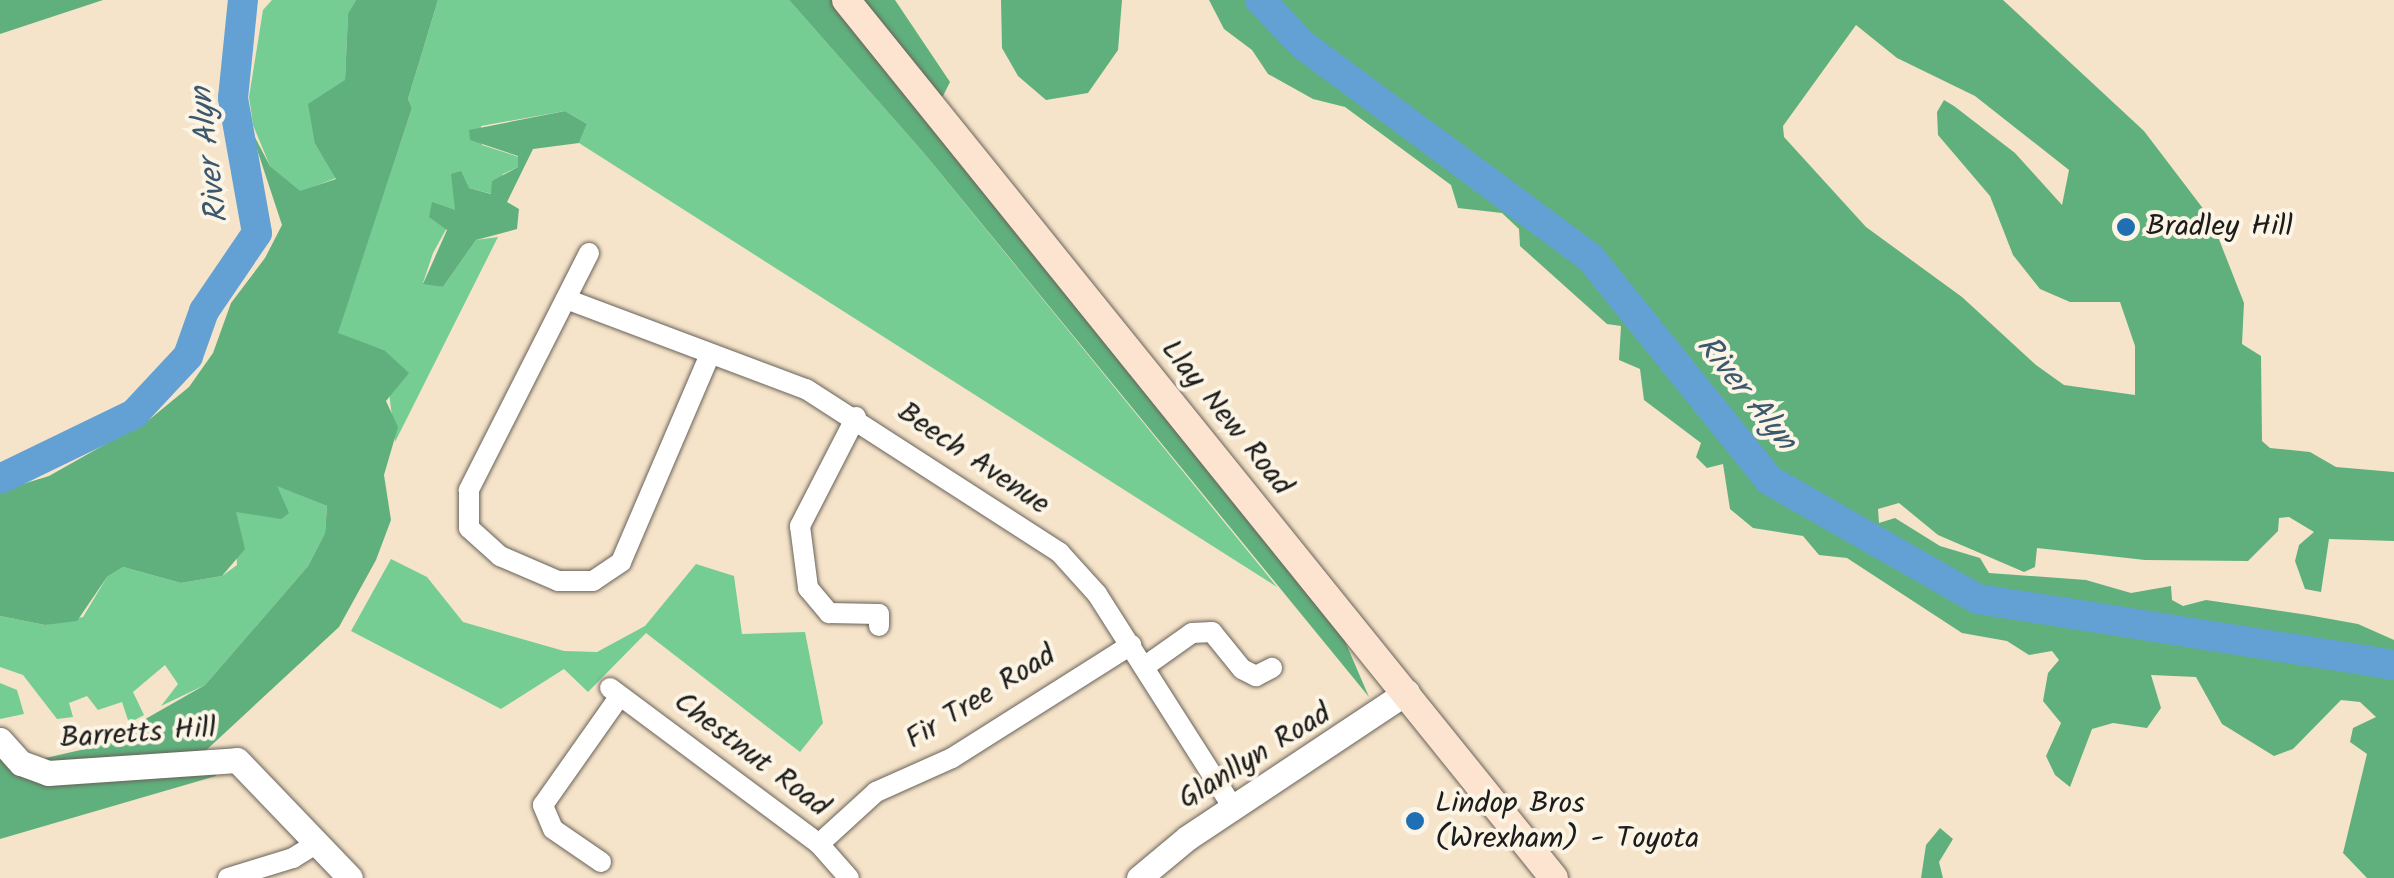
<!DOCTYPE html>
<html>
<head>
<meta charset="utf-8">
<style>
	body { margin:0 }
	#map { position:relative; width:2394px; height:878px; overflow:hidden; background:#f6e4ca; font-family:Kalam,sans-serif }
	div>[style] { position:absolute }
	.green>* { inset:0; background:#75cd93 }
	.forest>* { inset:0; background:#60b07d }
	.river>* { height:30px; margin:-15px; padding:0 15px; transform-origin:15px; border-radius:15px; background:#63a1d4 }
	.roads { filter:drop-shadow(0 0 2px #686259) drop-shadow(0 0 2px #686259) }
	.minor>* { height:20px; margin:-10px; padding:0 10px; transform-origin:10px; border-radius:10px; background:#fff }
	.tertiary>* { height:25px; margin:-12.5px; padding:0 12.5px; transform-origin:12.5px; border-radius:12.5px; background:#fff }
	.secondary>* { height:28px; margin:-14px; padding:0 14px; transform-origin:14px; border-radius:14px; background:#fde4d1 }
	.dots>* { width:28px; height:28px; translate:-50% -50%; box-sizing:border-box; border:5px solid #fcf5e5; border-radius:50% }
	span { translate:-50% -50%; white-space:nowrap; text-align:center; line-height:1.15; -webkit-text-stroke:8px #fcf5e5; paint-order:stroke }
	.poi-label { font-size:30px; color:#1c1c1c }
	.left { translate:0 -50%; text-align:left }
	.street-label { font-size:30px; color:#1c1c1c }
	.water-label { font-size:32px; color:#3c586f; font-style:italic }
</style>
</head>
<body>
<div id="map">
	<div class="green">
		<div style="clip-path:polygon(272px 0,356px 0,348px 15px,345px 80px,315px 144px,336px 178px,300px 192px,270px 166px,253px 125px,249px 97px,263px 10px)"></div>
		<div style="clip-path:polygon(438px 0,789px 0,923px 152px,1277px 587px,579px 143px,587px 124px,565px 111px,481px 126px,482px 145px,519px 157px,518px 167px,503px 174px,492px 194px,469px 188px,433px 253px,423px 283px,443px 287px,476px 240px,498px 237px,395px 442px,384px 350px,337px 334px,412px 108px,408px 99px)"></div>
		<div style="clip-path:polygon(276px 485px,327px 506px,325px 533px,308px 566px,205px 685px,161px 706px,178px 684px,165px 665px,133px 692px,144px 715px,129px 723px,122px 702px,98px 710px,87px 696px,69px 703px,73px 717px,57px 719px,23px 675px,0 667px,0 616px,45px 625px,83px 617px,107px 577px,123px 567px,181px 583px,222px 576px,237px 565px,235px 511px,277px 515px)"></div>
		<div style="clip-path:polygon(391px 559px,427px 577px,463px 622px,564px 651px,597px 652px,645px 626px,696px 564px,734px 576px,742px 634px,805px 632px,823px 723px,800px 752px,646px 633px,588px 692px,564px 669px,501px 709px,351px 631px)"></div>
		<div style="clip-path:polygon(0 683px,17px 690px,24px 714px,0 719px)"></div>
	</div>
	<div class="forest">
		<div style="clip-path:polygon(0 0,103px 0,0 34px)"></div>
		<div style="clip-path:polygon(356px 0,438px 0,408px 99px,412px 108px,338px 333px,384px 350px,409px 373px,386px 401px,398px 427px,384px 475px,391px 520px,376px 560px,339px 627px,201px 755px,49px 768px,37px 760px,98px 746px,205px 685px,308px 566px,325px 533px,327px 506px,277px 486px,289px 513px,281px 519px,236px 512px,245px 549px,222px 576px,181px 583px,123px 567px,107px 577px,77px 621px,45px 625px,0 616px,0 491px,49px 476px,150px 419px,189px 387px,213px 353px,231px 303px,265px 258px,282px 225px,250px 128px,270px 166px,300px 191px,336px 179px,315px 144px,308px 104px,345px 80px,348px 14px)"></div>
		<div style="clip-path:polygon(789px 0,834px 0,1344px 639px,1369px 697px,923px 152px)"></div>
		<div style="clip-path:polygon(856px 0,895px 0,950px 82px,943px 96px,931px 97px)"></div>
		<div style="clip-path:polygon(1001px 0,1122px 0,1118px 50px,1088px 93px,1046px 100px,1018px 76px,1002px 48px)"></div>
		<div style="clip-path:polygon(evenodd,1209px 0,2003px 0,2144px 131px,2211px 219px,2244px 303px,2242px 344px,2261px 356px,2262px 441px,2270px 448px,2310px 452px,2336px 467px,2394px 472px,2394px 541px,2329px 539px,2321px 592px,2305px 589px,2295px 561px,2299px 545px,2314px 532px,2289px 517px,2279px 518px,2278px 531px,2248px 561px,2145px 560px,2037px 548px,2035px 567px,2024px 572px,1938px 535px,1899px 503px,1878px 509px,1879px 523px,1895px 518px,1940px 546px,1980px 558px,1989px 573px,2086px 580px,2131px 593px,2171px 586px,2172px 600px,2183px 606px,2206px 600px,2308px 615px,2358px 624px,2394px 640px,2394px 878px,2367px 878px,2343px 853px,2367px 754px,2350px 742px,2353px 728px,2376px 717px,2360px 702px,2341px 700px,2293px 749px,2274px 756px,2222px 724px,2196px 677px,2151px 675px,2161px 708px,2147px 728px,2113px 723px,2092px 729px,2070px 787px,2055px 775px,2046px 756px,2061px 723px,2043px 701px,2048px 673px,2059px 660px,2052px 651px,2029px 655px,2007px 641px,1962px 633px,1847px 558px,1819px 555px,1803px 536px,1753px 528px,1730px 509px,1723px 464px,1707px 468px,1696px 457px,1701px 443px,1644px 400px,1640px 369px,1619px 360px,1621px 326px,1607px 324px,1520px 246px,1519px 229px,1502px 213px,1458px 208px,1451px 185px,1345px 107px,1313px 99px,1268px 74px,1252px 50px,1224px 29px,1209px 0,1856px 25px,1897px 58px,1975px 96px,2069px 170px,2062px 205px,2015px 153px,1954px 106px,1944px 100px,1937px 112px,1938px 135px,1990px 196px,2013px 255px,2040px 289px,2070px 302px,2120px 302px,2135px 346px,2135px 395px,2064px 385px,2036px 365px,1962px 297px,1866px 227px,1784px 137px,1783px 126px,1856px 25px)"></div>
		<div style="clip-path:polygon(565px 111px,587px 124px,579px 143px,533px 149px,507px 202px,519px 209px,517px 229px,476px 240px,443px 287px,423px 284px,447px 230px,429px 217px,432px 202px,455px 210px,451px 174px,461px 171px,469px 188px,491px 194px,492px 181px,518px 167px,518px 156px,470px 140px,469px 130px)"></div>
		<div style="clip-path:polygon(0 749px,15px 772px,216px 763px,216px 776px,0 839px)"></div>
		<div style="clip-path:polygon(1940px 828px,1953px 839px,1939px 862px,1943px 878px,1921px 878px,1926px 845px)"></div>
	</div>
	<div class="river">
		<div style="left:1260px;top:0;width:62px;rotate:46.3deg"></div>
		<div style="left:1303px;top:45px;width:357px;rotate:36.5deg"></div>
		<div style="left:1590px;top:257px;width:286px;rotate:51.2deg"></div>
		<div style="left:1769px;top:480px;width:241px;rotate:29.7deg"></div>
		<div style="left:1978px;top:599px;width:421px;rotate:9deg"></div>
		<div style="left:0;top:479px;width:149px;rotate:-25.9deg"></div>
		<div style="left:134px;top:414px;width:79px;rotate:-47deg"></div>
		<div style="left:188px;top:356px;width:48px;rotate:-70.4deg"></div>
		<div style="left:204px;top:311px;width:94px;rotate:-55.8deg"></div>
		<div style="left:257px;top:233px;width:137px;rotate:-100.1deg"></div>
		<div style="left:233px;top:98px;width:99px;rotate:-84.2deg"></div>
	</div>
	<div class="roads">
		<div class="minor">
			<div style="left:589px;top:253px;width:266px;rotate:116.9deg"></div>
			<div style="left:469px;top:490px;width:38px;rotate:90deg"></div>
			<div style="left:469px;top:528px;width:42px;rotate:42.1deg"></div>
			<div style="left:500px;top:556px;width:63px;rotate:23.3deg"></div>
			<div style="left:558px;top:581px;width:35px"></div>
			<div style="left:593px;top:581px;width:34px;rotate:-34deg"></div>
			<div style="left:621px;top:562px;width:226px;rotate:-66.8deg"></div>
			<div style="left:566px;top:299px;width:256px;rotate:20.6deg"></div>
			<div style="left:806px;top:389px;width:302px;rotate:32.8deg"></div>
			<div style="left:1060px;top:553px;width:55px;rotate:47.9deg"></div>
			<div style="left:1097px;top:594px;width:255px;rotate:57.5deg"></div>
			<div style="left:856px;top:417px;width:123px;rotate:117.2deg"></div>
			<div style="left:800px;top:526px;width:63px;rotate:82.6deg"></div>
			<div style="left:808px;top:588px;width:33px;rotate:50deg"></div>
			<div style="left:829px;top:613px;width:50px;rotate:1.1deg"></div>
			<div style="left:879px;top:614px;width:12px;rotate:90deg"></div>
			<div style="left:1144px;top:667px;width:59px;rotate:-35.3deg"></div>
			<div style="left:1192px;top:633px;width:20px;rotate:-3deg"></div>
			<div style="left:1212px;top:632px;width:48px;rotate:51deg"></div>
			<div style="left:1242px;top:669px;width:16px;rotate:27deg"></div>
			<div style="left:1256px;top:676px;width:18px;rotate:-27deg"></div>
			<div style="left:610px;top:688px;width:261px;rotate:36.7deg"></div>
			<div style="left:819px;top:844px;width:45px;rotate:48.6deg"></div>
			<div style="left:819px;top:844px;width:77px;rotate:-42.4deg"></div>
			<div style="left:876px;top:792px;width:83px;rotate:-24.1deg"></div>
			<div style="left:952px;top:758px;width:212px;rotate:-32.3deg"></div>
			<div style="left:601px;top:862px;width:58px;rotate:-145.5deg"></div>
			<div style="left:553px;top:829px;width:26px;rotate:-113deg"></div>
			<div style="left:543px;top:805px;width:133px;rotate:-54.8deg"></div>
			<div style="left:228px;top:878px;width:68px;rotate:-17.1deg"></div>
			<div style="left:293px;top:858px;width:28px;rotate:-32deg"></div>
		</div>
		<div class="tertiary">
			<div style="left:0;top:740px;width:31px;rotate:48deg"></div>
			<div style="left:21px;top:763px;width:29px;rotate:20deg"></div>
			<div style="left:48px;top:773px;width:189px;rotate:-3.9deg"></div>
			<div style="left:237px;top:760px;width:163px;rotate:46.2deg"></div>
			<div style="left:1139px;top:878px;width:62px;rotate:-39.8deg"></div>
			<div style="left:1187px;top:838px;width:264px;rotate:-33.6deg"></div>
		</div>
		<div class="secondary">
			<div style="left:846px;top:0;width:1128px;rotate:51.12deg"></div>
		</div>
	</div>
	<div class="dots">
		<div style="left:2126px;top:227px;background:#1f6fb2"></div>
		<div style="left:1415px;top:821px;background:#1f6fb2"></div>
	</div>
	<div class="poi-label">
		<span class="left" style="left:2146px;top:227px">Bradley Hill</span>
		<span class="left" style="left:1435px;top:821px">Lindop Bros<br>(Wrexham) - Toyota</span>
	</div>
	<div class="street-label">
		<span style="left:1226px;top:418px;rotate:51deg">Llay New Road</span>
		<span style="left:973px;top:459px;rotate:34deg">Beech Avenue</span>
		<span style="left:981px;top:698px;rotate:-32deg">Fir Tree Road</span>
		<span style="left:138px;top:734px;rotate:-4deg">Barretts Hill</span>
		<span style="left:751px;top:755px;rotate:37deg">Chestnut Road</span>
		<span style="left:1255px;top:757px;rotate:-32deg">Glanllyn Road</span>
	</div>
	<div class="water-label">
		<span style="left:211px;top:155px;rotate:-97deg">River Alyn</span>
		<span style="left:1745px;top:394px;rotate:51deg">River Alyn</span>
	</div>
</div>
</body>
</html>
